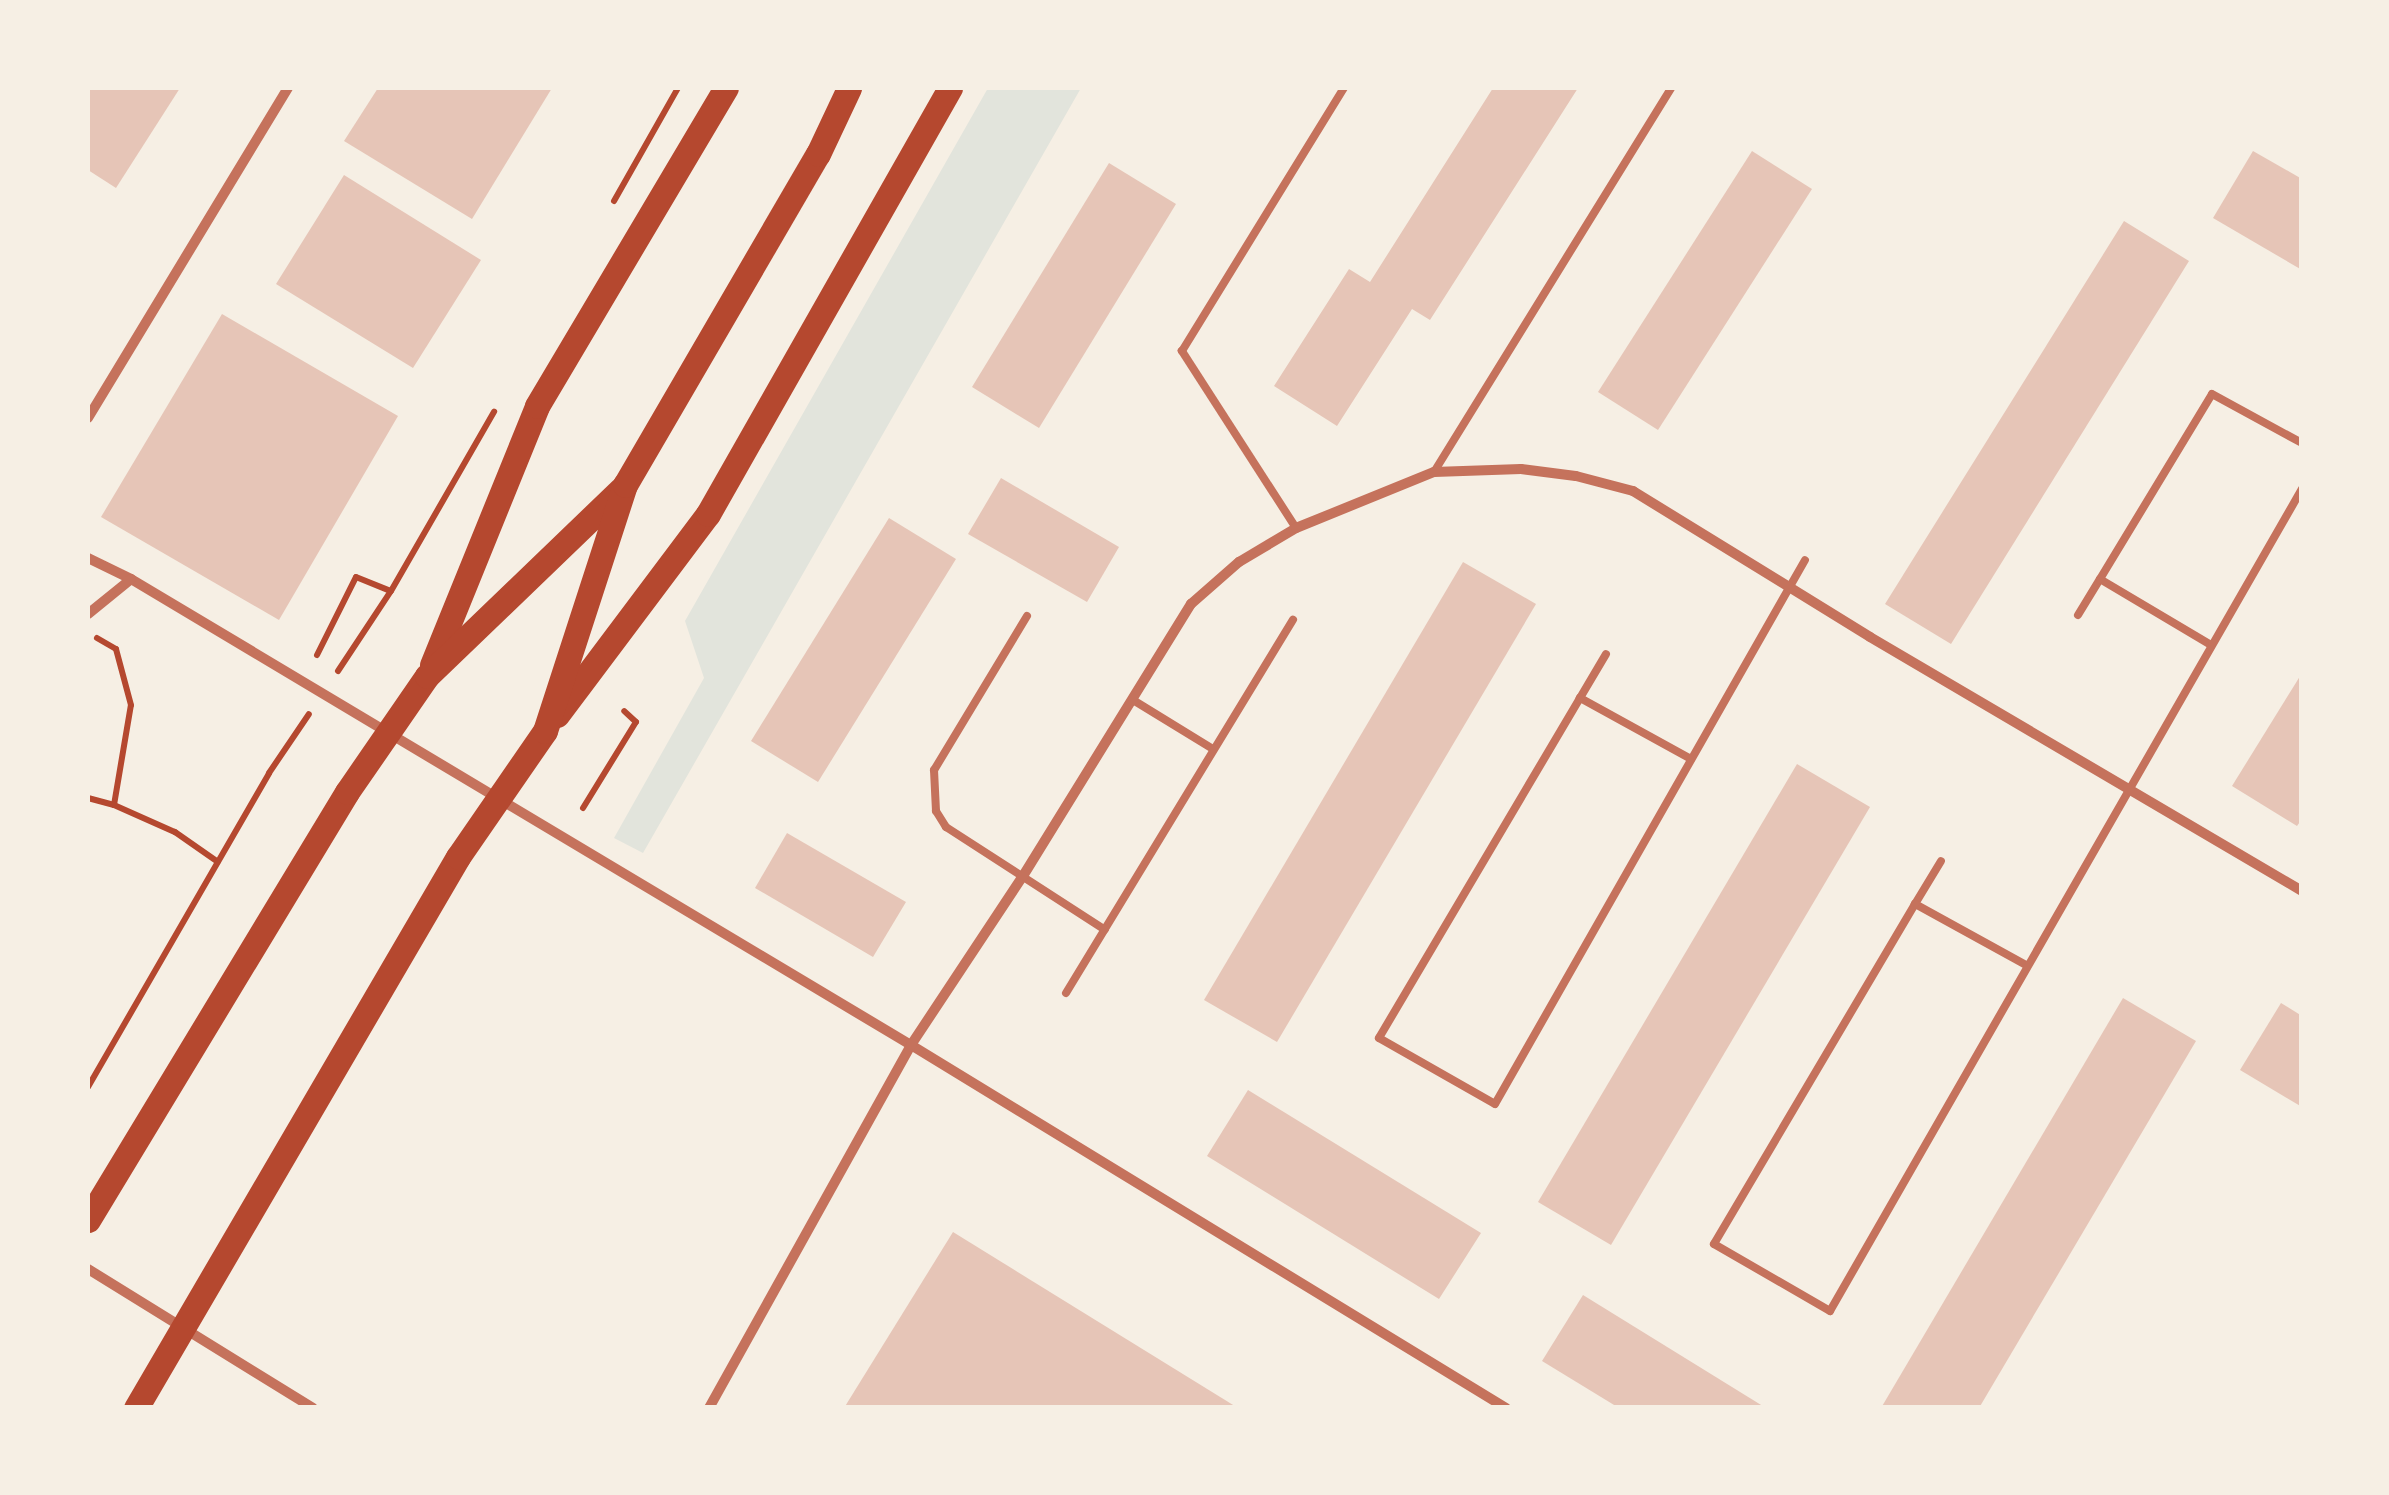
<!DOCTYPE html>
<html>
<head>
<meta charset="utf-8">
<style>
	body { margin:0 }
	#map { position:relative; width:2389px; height:1495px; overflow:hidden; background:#f6efe4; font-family:Mulish,sans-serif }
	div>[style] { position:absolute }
	.green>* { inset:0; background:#e2e4dc }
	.building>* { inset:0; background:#e6c5b7 }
	.path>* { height:6px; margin:-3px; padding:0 3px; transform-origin:3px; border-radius:3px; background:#b5482f }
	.service>* { height:8px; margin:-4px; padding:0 4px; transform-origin:4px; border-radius:4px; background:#c5725c }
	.minor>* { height:10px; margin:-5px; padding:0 5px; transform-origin:5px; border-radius:5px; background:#c5725c }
	.primary>* { height:25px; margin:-12.5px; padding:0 12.5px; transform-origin:12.5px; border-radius:12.5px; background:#b5482f }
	span { translate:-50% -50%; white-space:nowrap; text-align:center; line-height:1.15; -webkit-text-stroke:9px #f6efe4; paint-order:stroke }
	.frame { position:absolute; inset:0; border:90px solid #f6efe4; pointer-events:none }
</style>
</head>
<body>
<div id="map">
	<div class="green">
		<div style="clip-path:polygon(988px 88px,1081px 88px,643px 853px,614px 838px,704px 678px,685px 621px)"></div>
	</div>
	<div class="building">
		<div style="clip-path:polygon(88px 88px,180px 88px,116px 188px,88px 170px)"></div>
		<div style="clip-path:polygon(378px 88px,552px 88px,472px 219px,344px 141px)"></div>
		<div style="clip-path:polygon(1493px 88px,1578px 88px,1430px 320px,1412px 309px,1337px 426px,1274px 386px,1349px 269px,1370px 282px)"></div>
		<div style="clip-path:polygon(1752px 151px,1812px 189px,1658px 430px,1598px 392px)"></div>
		<div style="clip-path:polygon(2253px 151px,2302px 179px,2302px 270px,2213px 218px)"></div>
		<div style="clip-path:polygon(1109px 163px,1176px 204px,1039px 428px,972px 387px)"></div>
		<div style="clip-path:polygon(344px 175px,481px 260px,413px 368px,276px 284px)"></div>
		<div style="clip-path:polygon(2124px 221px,2189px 261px,1951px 644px,1885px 604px)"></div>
		<div style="clip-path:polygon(222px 314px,398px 416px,279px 620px,101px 517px)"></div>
		<div style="clip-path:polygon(1001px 478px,1119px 547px,1087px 602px,968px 534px)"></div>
		<div style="clip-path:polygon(889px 518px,956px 559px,818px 782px,751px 741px)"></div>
		<div style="clip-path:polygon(1463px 562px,1536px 604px,1277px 1042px,1204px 1000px)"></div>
		<div style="clip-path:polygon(2302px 673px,2302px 819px,2297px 826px,2232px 786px)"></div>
		<div style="clip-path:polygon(1797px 764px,1870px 807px,1611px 1245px,1538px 1202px)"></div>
		<div style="clip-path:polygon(787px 833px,906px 902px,873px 957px,755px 888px)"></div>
		<div style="clip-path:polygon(2123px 998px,2196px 1041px,1979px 1408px,1881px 1408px)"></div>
		<div style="clip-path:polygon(2281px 1003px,2302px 1016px,2302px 1107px,2240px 1070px)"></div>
		<div style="clip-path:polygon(1248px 1090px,1481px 1233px,1439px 1299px,1207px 1156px)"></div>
		<div style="clip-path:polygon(953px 1232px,1238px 1408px,844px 1408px)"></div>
		<div style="clip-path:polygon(1583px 1295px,1766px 1408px,1619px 1408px,1542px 1361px)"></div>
	</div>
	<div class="path">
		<div style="left:614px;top:201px;width:130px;rotate:-60.5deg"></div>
		<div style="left:317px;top:655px;width:87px;rotate:-63.4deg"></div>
		<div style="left:356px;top:577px;width:37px;rotate:22deg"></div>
		<div style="left:338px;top:671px;width:96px;rotate:-56.5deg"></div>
		<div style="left:391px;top:591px;width:207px;rotate:-60.1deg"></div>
		<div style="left:88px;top:798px;width:27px;rotate:15deg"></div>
		<div style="left:114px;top:805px;width:101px;rotate:-80.4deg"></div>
		<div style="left:131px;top:705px;width:58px;rotate:-105deg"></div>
		<div style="left:116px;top:649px;width:22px;rotate:-150deg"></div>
		<div style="left:114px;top:805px;width:67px;rotate:23.9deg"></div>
		<div style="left:175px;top:832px;width:52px;rotate:34.9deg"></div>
		<div style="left:583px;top:808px;width:101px;rotate:-58.4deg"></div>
		<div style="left:636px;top:722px;width:16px;rotate:-137deg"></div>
		<div style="left:88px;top:1087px;width:362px;rotate:-60deg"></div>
		<div style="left:269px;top:773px;width:71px;rotate:-55.9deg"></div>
	</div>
	<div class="service">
		<div style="left:1434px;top:472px;width:451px;rotate:-58.3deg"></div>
		<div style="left:1296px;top:528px;width:211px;rotate:-122.8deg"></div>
		<div style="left:1182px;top:351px;width:309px;rotate:-58.4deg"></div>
		<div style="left:2078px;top:615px;width:42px;rotate:-58.6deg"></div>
		<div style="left:1027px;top:616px;width:180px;rotate:121.1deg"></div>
		<div style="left:934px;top:770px;width:41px;rotate:87.2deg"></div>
		<div style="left:936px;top:811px;width:19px;rotate:58deg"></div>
		<div style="left:946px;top:827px;width:189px;rotate:32.9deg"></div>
		<div style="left:2211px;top:645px;width:129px;rotate:-149.3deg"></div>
		<div style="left:2100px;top:579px;width:216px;rotate:-58.8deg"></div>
		<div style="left:2212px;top:394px;width:102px;rotate:28.6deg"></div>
		<div style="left:1580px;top:698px;width:51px;rotate:-59.4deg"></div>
		<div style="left:1133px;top:700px;width:94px;rotate:31.5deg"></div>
		<div style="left:1691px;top:759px;width:127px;rotate:-151.2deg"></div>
		<div style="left:1580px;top:698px;width:395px;rotate:120.6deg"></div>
		<div style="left:1379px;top:1038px;width:133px;rotate:29.6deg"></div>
		<div style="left:1495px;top:1104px;width:626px;rotate:-60.32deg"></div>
		<div style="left:1915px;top:904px;width:50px;rotate:-58.8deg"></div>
		<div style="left:2026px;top:965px;width:127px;rotate:-151.2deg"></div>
		<div style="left:1915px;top:904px;width:395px;rotate:120.6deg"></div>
		<div style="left:1714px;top:1244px;width:134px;rotate:30deg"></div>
		<div style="left:1830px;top:1311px;width:948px;rotate:-60.14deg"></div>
		<div style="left:1066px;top:993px;width:437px;rotate:-58.7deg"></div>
	</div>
	<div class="minor">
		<div style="left:88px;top:418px;width:386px;rotate:-58.8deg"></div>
		<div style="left:88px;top:558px;width:48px;rotate:26deg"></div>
		<div style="left:131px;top:579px;width:909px;rotate:30.86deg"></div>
		<div style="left:911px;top:1045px;width:697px;rotate:31.39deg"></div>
		<div style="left:88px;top:614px;width:55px;rotate:-39.1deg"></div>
		<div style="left:88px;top:1269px;width:264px;rotate:31.7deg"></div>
		<div style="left:709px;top:1408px;width:415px;rotate:-60.9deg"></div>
		<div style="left:911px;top:1045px;width:203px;rotate:-56.5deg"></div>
		<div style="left:1023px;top:876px;width:320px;rotate:-58.3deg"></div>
		<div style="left:1191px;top:604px;width:64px;rotate:-41.2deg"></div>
		<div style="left:1239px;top:562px;width:66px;rotate:-30.8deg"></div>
		<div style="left:1296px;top:528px;width:149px;rotate:-22.1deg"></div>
		<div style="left:1434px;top:472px;width:87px;rotate:-2deg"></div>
		<div style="left:1521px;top:469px;width:55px;rotate:7.3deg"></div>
		<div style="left:1576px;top:476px;width:59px;rotate:14.7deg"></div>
		<div style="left:1633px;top:491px;width:278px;rotate:31.6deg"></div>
		<div style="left:1870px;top:637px;width:501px;rotate:30.45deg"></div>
	</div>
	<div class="primary">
		<div style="left:432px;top:665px;width:279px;rotate:-67.9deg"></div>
		<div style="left:537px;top:406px;width:370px;rotate:-59.3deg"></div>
		<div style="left:557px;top:715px;width:251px;rotate:-53.1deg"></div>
		<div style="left:708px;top:514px;width:490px;rotate:-60.4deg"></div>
		<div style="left:88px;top:1220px;width:500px;rotate:-58.82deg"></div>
		<div style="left:347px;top:792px;width:141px;rotate:-55.4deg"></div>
		<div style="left:427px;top:676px;width:269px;rotate:-43.9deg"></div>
		<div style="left:136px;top:1408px;width:638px;rotate:-59.7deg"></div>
		<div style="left:458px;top:857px;width:153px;rotate:-55.4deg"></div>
		<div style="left:545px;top:731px;width:259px;rotate:-72deg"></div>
		<div style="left:625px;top:485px;width:383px;rotate:-59.8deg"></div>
		<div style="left:818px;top:154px;width:73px;rotate:-64.8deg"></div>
	</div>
	<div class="frame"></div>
</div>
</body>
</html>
